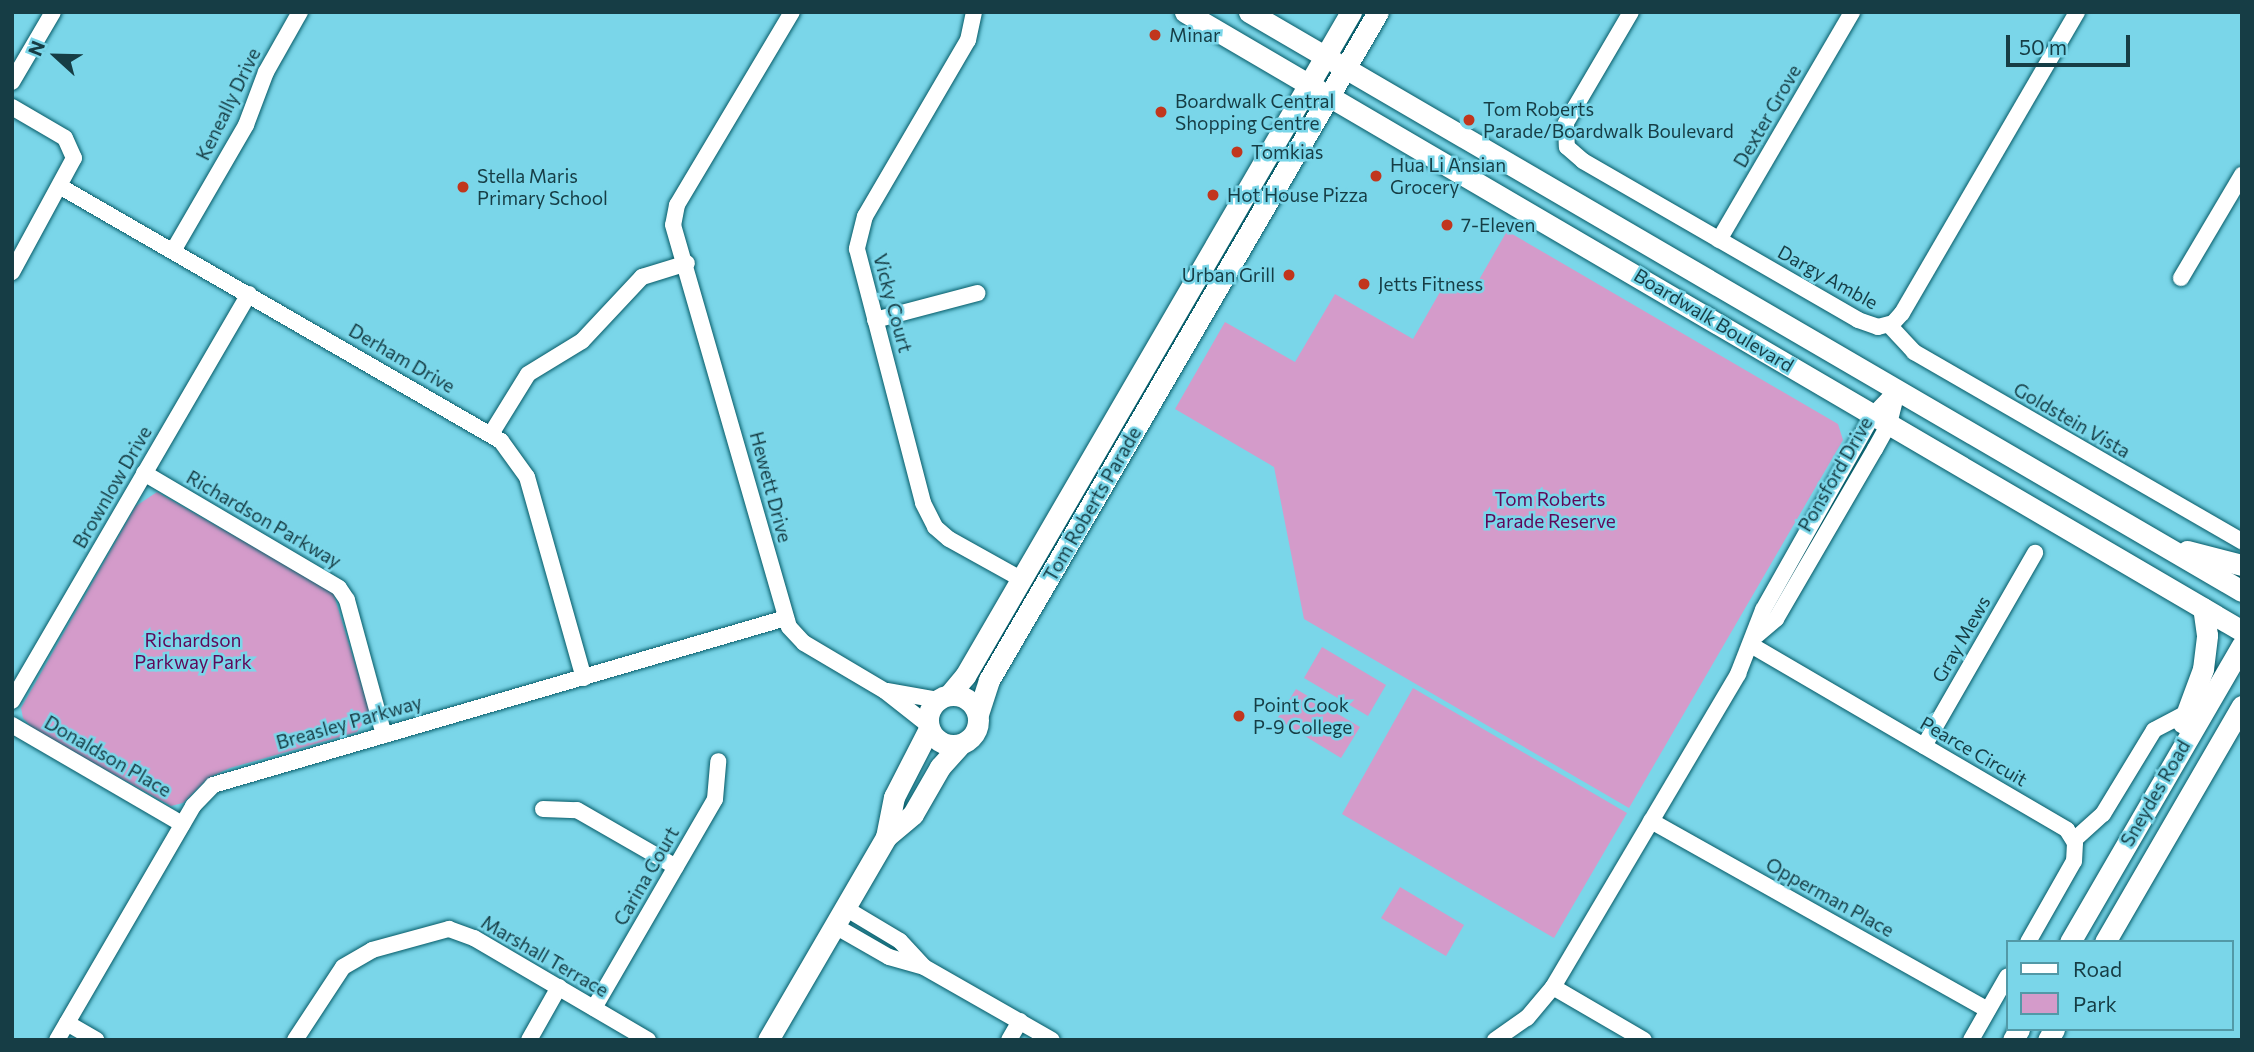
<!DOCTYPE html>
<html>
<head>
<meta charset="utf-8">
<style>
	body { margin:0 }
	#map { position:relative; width:2254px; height:1052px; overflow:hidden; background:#7ad6e9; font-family:Commissioner,sans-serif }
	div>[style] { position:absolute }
	.green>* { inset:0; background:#d49bca }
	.roads { filter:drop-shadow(0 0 2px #055a67) drop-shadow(0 0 2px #055a67) }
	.street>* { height:16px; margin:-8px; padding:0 8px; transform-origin:8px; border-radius:8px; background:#fff }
	.secondary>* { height:21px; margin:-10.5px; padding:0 10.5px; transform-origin:10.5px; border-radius:10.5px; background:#fff }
	.secondary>.ring { margin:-10.5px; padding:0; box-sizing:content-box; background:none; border:21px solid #fff; border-radius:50% }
	.dots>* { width:19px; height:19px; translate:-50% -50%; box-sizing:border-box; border:4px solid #7ad6e9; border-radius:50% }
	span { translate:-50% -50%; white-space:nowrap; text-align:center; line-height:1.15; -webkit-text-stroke:5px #7ad6e9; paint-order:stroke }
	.poi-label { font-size:19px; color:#163d45 }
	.left { translate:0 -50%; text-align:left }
	.right { translate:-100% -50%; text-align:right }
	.street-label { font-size:19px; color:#163d45 }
	.park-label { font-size:19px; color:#600758 }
	.frame { position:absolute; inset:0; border:14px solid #163d45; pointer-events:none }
	.legend { position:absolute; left:2006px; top:940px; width:228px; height:91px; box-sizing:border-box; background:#7ad6e9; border:2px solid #5299a7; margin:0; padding:9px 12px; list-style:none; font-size:21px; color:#163d45 }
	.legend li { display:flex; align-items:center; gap:14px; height:35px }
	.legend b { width:35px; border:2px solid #5299a7 }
	.north { position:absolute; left:21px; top:21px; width:70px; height:70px; -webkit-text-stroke:5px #7ad6e9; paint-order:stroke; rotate:292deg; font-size:19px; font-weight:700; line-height:28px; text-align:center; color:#163d45 }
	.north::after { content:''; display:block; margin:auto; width:24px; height:32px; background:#163d45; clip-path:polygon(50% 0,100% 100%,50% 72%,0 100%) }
	.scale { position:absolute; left:2006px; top:35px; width:124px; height:32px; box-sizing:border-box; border:4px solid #163d45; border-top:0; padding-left:9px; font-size:21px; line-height:24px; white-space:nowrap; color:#163d45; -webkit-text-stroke:5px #7ad6e9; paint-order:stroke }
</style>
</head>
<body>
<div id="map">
	<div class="green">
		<div style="clip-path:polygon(1507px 231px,1838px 424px,1843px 440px,1629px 808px,1304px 619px,1274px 467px,1175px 409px,1225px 322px,1295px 362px,1335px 294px,1413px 339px,1448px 278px,1472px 292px)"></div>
		<div style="clip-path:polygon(157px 492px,333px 592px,370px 713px,357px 732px,230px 768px,208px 778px,183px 803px,171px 806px,34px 730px,23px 718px,21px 708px,136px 506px)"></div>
		<div style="clip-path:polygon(1322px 647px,1386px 685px,1368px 716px,1304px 678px)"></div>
		<div style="clip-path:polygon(1413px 688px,1627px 813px,1554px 938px,1342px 814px)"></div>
		<div style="clip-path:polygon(1296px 689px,1360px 727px,1341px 758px,1277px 719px)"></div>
		<div style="clip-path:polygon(1400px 887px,1464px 925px,1446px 956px,1381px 918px)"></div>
	</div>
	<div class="roads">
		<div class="street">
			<div style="left:792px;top:12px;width:225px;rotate:120.8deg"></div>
			<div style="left:677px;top:205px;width:20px;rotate:101deg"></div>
			<div style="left:673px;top:225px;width:418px;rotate:73.9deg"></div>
			<div style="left:789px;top:627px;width:22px;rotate:47deg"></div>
			<div style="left:804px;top:643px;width:94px;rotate:30.7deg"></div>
			<div style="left:885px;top:691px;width:55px;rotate:38.3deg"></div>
			<div style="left:974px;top:12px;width:29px;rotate:102deg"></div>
			<div style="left:968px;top:40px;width:204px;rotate:120.3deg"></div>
			<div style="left:865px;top:216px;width:34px;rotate:104deg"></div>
			<div style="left:857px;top:249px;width:262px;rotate:75.4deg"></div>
			<div style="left:923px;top:503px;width:27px;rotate:63deg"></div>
			<div style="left:935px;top:527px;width:18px;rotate:41deg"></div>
			<div style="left:949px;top:539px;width:82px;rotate:29.1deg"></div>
			<div style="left:1631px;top:12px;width:129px;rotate:120.4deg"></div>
			<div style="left:1566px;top:123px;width:24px;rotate:88deg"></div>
			<div style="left:1567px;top:147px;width:21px;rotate:41deg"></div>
			<div style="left:1583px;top:161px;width:318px;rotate:30deg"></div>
			<div style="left:1858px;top:320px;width:21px;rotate:19deg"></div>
			<div style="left:1878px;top:327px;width:16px;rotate:-15deg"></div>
			<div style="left:1893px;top:323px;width:13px;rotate:-48deg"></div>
			<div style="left:1902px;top:313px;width:348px;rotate:-59.8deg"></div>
			<div style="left:12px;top:82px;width:81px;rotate:-59.6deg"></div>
			<div style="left:12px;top:107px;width:61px;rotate:30.3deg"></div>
			<div style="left:65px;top:138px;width:22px;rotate:66deg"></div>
			<div style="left:74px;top:158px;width:130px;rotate:118.5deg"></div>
			<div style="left:61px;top:187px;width:508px;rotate:30deg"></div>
			<div style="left:501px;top:441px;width:44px;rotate:54.2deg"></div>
			<div style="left:527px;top:477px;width:209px;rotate:74.2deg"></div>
			<div style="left:1719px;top:240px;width:264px;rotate:-59.7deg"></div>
			<div style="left:173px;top:251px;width:146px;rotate:-59.9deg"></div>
			<div style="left:246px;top:125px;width:57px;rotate:-69.3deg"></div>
			<div style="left:266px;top:72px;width:69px;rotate:-60.5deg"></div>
			<div style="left:2181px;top:278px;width:120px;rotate:-59.4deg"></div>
			<div style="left:875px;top:320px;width:106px;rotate:-14.7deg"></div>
			<div style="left:1889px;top:325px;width:37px;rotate:47deg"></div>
			<div style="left:1914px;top:352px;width:379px;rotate:30deg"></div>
			<div style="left:491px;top:434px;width:70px;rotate:-58.3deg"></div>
			<div style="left:528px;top:374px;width:63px;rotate:-31.4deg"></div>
			<div style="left:582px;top:341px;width:88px;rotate:-46.8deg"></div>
			<div style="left:642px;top:277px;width:47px;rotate:-17.3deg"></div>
			<div style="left:144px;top:473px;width:226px;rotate:30.5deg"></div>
			<div style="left:339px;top:588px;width:14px;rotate:56deg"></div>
			<div style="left:347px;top:600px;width:140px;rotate:74.7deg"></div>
			<div style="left:1757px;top:635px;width:25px;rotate:-40deg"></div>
			<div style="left:1776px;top:619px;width:197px;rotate:-59.8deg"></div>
			<div style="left:1875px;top:449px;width:29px;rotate:-61deg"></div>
			<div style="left:1889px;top:424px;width:34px;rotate:-76deg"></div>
			<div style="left:1751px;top:645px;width:366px;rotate:30.3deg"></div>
			<div style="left:2067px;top:830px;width:15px;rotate:58deg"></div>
			<div style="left:2075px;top:843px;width:18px;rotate:93deg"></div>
			<div style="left:2074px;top:861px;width:93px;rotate:119.6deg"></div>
			<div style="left:887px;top:691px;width:53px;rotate:9.8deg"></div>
			<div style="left:12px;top:701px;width:471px;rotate:-59.8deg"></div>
			<div style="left:12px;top:725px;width:197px;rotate:30.2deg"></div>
			<div style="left:1924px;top:746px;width:223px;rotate:-60.1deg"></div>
			<div style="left:543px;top:809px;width:34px;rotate:2deg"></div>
			<div style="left:577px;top:810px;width:114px;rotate:29.9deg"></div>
			<div style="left:1651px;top:821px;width:386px;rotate:29.3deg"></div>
			<div style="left:2074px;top:840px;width:39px;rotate:-42deg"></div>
			<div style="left:2103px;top:814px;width:98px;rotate:-58.7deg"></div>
			<div style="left:2154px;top:730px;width:45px;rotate:-27.7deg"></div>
			<div style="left:845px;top:908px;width:64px;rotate:31deg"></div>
			<div style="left:900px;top:941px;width:35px;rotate:47deg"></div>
			<div style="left:835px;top:926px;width:62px;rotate:29.9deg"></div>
			<div style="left:889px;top:957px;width:36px;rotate:16deg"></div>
			<div style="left:924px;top:967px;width:147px;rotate:29.7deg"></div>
			<div style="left:1553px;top:987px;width:105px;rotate:30.2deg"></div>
			<div style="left:594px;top:1008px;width:241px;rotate:-59.9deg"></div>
			<div style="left:715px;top:799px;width:38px;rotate:-85deg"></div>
			<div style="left:67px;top:1023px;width:34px;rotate:30deg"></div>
			<div style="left:57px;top:1040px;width:271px;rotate:-59.8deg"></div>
			<div style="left:193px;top:806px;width:29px;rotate:-46deg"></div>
			<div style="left:213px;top:785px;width:597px;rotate:-16.25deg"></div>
			<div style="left:295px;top:1040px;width:87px;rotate:-56.7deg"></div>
			<div style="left:343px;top:967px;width:34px;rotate:-30deg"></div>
			<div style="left:372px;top:950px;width:80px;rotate:-15.3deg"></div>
			<div style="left:449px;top:929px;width:27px;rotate:20deg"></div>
			<div style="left:474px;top:938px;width:202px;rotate:30.4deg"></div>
			<div style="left:529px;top:1040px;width:61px;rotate:-60.5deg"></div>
			<div style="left:1009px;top:1040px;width:22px;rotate:-60deg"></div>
			<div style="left:1495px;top:1040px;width:39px;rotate:-35deg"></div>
			<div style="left:1527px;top:1018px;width:40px;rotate:-50deg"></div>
			<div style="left:1553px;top:987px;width:364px;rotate:-59.4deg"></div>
			<div style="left:1738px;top:674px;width:69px;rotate:-68.7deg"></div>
			<div style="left:1763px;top:610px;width:224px;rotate:-60.6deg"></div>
			<div style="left:1873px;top:415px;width:36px;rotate:-46deg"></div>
			<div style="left:1971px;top:1040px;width:73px;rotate:-60.3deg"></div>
		</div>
		<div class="secondary">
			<div style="left:1185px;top:12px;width:1225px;rotate:30.35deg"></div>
			<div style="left:1249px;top:12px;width:1149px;rotate:30.25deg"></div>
			<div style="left:2187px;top:551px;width:57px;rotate:14.3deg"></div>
			<div class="ring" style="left:928px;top:695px;width:29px;height:29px"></div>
			<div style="left:949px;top:695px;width:25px;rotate:-50deg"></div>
			<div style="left:965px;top:676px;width:768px;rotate:-59.83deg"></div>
			<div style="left:978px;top:714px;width:36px;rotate:-72deg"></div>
			<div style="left:989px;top:680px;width:773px;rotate:-59.79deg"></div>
			<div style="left:2183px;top:723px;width:58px;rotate:-69.7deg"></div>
			<div style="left:2203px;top:669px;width:34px;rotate:-83deg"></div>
			<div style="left:2207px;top:635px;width:27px;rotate:-98deg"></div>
			<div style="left:886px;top:837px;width:41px;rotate:-78.7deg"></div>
			<div style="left:894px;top:797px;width:76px;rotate:-62.8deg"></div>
			<div style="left:2070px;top:942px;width:343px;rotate:-59.9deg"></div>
			<div style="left:2105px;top:942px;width:273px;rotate:-59.9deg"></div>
			<div style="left:768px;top:1040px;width:235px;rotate:-59.8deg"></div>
			<div style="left:886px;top:837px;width:35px;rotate:-40deg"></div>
			<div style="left:913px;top:814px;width:54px;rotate:-60.1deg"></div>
			<div style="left:940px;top:767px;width:28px;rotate:-48deg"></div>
			<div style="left:2013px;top:1040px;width:13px;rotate:-61deg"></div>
			<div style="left:2048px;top:1040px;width:13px;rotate:-61deg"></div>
		</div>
	</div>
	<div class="dots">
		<div style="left:1155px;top:35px;background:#c1361d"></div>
		<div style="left:1161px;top:112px;background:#c1361d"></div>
		<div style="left:1469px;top:120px;background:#c1361d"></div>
		<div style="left:1237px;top:152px;background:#c1361d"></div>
		<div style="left:1376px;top:176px;background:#c1361d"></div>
		<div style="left:463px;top:187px;background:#c1361d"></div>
		<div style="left:1213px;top:195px;background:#c1361d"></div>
		<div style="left:1447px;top:225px;background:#c1361d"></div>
		<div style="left:1289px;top:275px;background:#c1361d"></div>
		<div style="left:1364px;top:284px;background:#c1361d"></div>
		<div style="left:1239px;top:716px;background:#c1361d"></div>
	</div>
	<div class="poi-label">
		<span class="left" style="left:1169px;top:35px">Minar</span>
		<span class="left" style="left:1175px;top:112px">Boardwalk Central<br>Shopping Centre</span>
		<span class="left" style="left:1483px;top:120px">Tom Roberts<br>Parade/Boardwalk Boulevard</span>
		<span class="left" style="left:1251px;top:152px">Tomkias</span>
		<span class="left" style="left:1390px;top:176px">Hua Li Ansian<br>Grocery</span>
		<span class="left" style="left:477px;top:187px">Stella Maris<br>Primary School</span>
		<span class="left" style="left:1227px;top:195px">Hot House Pizza</span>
		<span class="left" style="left:1461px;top:225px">7-Eleven</span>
		<span class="right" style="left:1275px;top:275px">Urban Grill</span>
		<span class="left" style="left:1378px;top:284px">Jetts Fitness</span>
		<span class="left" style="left:1253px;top:716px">Point Cook<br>P-9 College</span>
	</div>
	<div class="street-label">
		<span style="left:228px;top:104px;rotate:-64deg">Keneally Drive</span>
		<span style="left:1767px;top:116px;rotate:-60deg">Dexter Grove</span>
		<span style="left:1828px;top:277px;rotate:29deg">Dargy Amble</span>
		<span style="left:893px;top:303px;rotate:75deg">Vicky Court</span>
		<span style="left:1714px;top:320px;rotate:31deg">Boardwalk Boulevard</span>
		<span style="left:402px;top:358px;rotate:30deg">Derham Drive</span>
		<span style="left:2072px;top:420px;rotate:30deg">Goldstein Vista</span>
		<span style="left:1835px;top:474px;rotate:-60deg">Ponsford Drive</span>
		<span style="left:112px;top:487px;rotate:-60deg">Brownlow Drive</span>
		<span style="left:771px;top:487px;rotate:75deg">Hewett Drive</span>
		<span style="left:1092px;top:504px;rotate:-60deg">Tom Roberts Parade</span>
		<span style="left:264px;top:519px;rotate:30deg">Richardson Parkway</span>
		<span style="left:1961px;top:639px;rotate:-60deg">Gray Mews</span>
		<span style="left:349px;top:722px;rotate:-16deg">Breasley Parkway</span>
		<span style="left:1974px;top:751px;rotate:30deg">Pearce Circuit</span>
		<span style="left:108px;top:756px;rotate:30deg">Donaldson Place</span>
		<span style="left:2155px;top:793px;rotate:-60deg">Sneydes Road</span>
		<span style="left:646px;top:876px;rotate:-60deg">Carina Court</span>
		<span style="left:1830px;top:897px;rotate:29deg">Opperman Place</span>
		<span style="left:545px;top:956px;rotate:30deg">Marshall Terrace</span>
	</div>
	<div class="park-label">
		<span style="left:1550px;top:510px">Tom Roberts<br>Parade Reserve</span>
		<span style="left:193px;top:651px">Richardson<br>Parkway Park</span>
	</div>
	<div class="frame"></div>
	<ul class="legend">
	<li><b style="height:9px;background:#fff"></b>Road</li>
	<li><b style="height:19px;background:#d49bca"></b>Park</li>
	</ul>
	<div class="north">N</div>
	<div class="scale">50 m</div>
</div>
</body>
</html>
